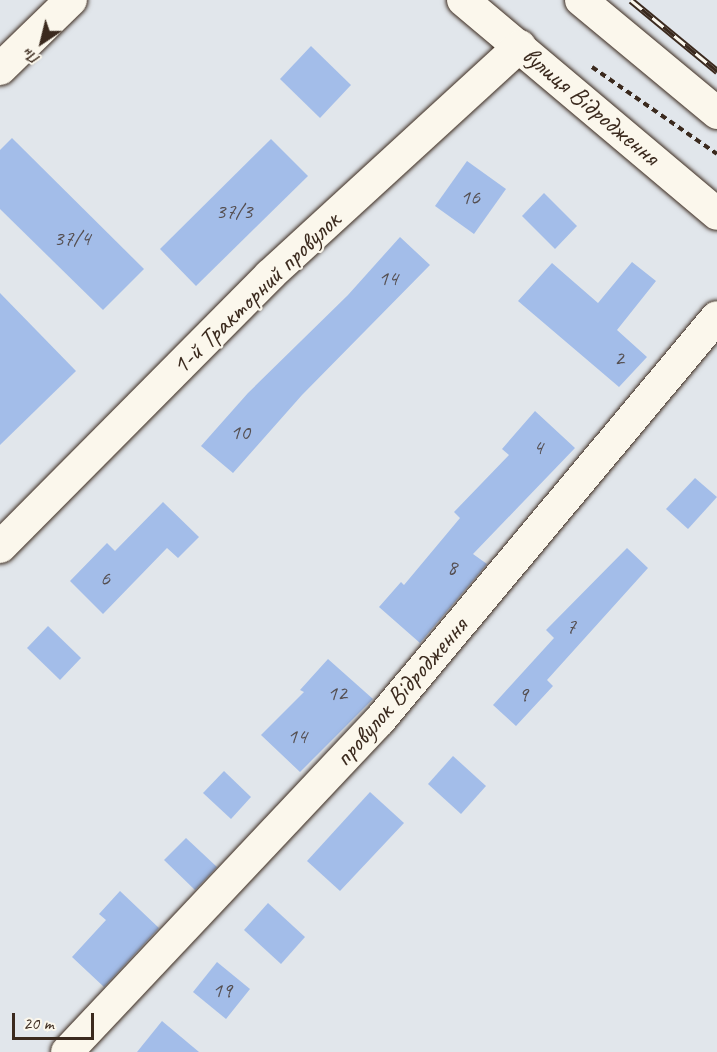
<!DOCTYPE html>
<html>
<head>
<meta charset="utf-8">
<style>
	body { margin:0 }
	#map { position:relative; width:717px; height:1052px; overflow:hidden; background:#e1e6eb; font-family:Caveat,sans-serif }
	div>[style] { position:absolute }
	.building>* { inset:0; background:#a3bde9 }
	.path>* { height:4px; margin-top:-2px; transform-origin:0; background:repeating-linear-gradient(90deg,#3b2a1e 0 6px,transparent 0 10.5px) }
	.roads { filter:drop-shadow(0 0 2px #3b2a1e) drop-shadow(0 0 2px #3b2a1e) }
	.street>* { height:32px; margin:-16px; padding:0 16px; transform-origin:16px; border-radius:16px; background:#fbf7ec }
	.rail>* { height:7px; margin-top:-3.5px; transform-origin:0; background:repeating-linear-gradient(90deg,#fbf7ec 0 14px,#3b2a1e 0 28px); box-sizing:border-box; border-block:2px solid #3b2a1e }
	span { translate:-50% -50%; white-space:nowrap; text-align:center; line-height:1.15; -webkit-text-stroke:4.5px #fbf7ec; paint-order:stroke }
	.number-label { font-size:22px; color:#554f51 }
	.number-label span { -webkit-text-stroke-width:0 }
	.street-label { font-size:26px; color:#3b2a1e }
	.north { position:absolute; left:12px; top:12px; width:60px; height:60px; -webkit-text-stroke:4px #fbf7ec; paint-order:stroke; rotate:215deg; font-size:16px; font-weight:700; line-height:24px; text-align:center; color:#3b2a1e }
	.north::after { content:''; display:block; margin:auto; width:21px; height:27px; background:#3b2a1e; clip-path:polygon(50% 0,100% 100%,50% 72%,0 100%) }
	.scale { position:absolute; left:12px; top:1013px; width:82px; height:27px; box-sizing:border-box; border:3px solid #3b2a1e; border-top:0; padding-left:8px; font-size:18px; line-height:21px; white-space:nowrap; color:#3b2a1e; -webkit-text-stroke:4px #fbf7ec; paint-order:stroke }
</style>
</head>
<body>
<div id="map">
	<div class="building">
		<div style="clip-path:polygon(311px 46px,351px 85px,320px 118px,280px 79px)"></div>
		<div style="clip-path:polygon(12px 138px,144px 269px,103px 310px,0 209px,0 150px)"></div>
		<div style="clip-path:polygon(271px 139px,308px 176px,196px 286px,160px 249px)"></div>
		<div style="clip-path:polygon(467px 161px,506px 189px,474px 234px,435px 206px)"></div>
		<div style="clip-path:polygon(544px 193px,577px 226px,555px 249px,522px 216px)"></div>
		<div style="clip-path:polygon(400px 237px,430px 265px,302px 395px,233px 473px,201px 446px,248px 393px,348px 295px)"></div>
		<div style="clip-path:polygon(632px 262px,656px 281px,617px 330px,647px 357px,619px 387px,518px 301px,552px 263px,598px 303px)"></div>
		<div style="clip-path:polygon(0 293px,76px 371px,0 445px)"></div>
		<div style="clip-path:polygon(535px 411px,575px 448px,473px 554px,487px 564px,420px 643px,379px 607px,401px 582px,404px 585px,460px 518px,454px 512px,509px 455px,502px 449px)"></div>
		<div style="clip-path:polygon(695px 478px,717px 497px,688px 529px,666px 509px)"></div>
		<div style="clip-path:polygon(163px 502px,199px 537px,178px 558px,167px 548px,103px 614px,70px 581px,107px 543px,115px 551px)"></div>
		<div style="clip-path:polygon(627px 548px,648px 568px,547px 680px,553px 686px,516px 726px,493px 705px,554px 638px,546px 630px)"></div>
		<div style="clip-path:polygon(48px 626px,81px 658px,60px 680px,27px 648px)"></div>
		<div style="clip-path:polygon(328px 659px,373px 699px,300px 772px,261px 735px,304px 692px,300px 690px)"></div>
		<div style="clip-path:polygon(453px 756px,486px 786px,461px 814px,428px 784px)"></div>
		<div style="clip-path:polygon(224px 771px,251px 797px,231px 819px,203px 793px)"></div>
		<div style="clip-path:polygon(370px 792px,404px 823px,340px 891px,307px 861px)"></div>
		<div style="clip-path:polygon(186px 838px,217px 867px,195px 890px,164px 860px)"></div>
		<div style="clip-path:polygon(120px 891px,159px 928px,104px 987px,72px 957px,106px 920px,99px 914px)"></div>
		<div style="clip-path:polygon(268px 903px,305px 937px,281px 964px,244px 930px)"></div>
		<div style="clip-path:polygon(217px 962px,250px 989px,226px 1019px,193px 992px)"></div>
		<div style="clip-path:polygon(162px 1021px,199px 1052px,137px 1052px)"></div>
	</div>
	<div class="path">
		<div style="left:592px;top:67px;width:152px;rotate:34.8deg"></div>
	</div>
	<div class="roads">
		<div class="street">
			<div style="left:463px;top:0;width:332px;rotate:40.1deg"></div>
			<div style="left:581px;top:0;width:177px;rotate:39.7deg"></div>
			<div style="left:0;top:69px;width:99px;rotate:-44.2deg"></div>
			<div style="left:0;top:547px;width:383px;rotate:-45.2deg"></div>
			<div style="left:270px;top:275px;width:339px;rotate:-42.5deg"></div>
			<div style="left:67px;top:1052px;width:456px;rotate:-46.7deg"></div>
			<div style="left:380px;top:720px;width:525px;rotate:-50.1deg"></div>
		</div>
	</div>
	<div class="rail">
		<div style="left:631px;top:0;width:112px;rotate:39.5deg"></div>
	</div>
	<div class="number-label">
		<span style="left:470px;top:198px">16</span>
		<span style="left:234px;top:212px">37/3</span>
		<span style="left:72px;top:239px">37/4</span>
		<span style="left:388px;top:279px">14</span>
		<span style="left:619px;top:359px">2</span>
		<span style="left:240px;top:433px">10</span>
		<span style="left:538px;top:448px">4</span>
		<span style="left:452px;top:568px">8</span>
		<span style="left:105px;top:579px">6</span>
		<span style="left:571px;top:627px">7</span>
		<span style="left:337px;top:694px">12</span>
		<span style="left:523px;top:695px">9</span>
		<span style="left:297px;top:737px">14</span>
		<span style="left:222px;top:991px">19</span>
	</div>
	<div class="street-label">
		<span style="left:591px;top:106px;rotate:40deg">вулиця Відродження</span>
		<span style="left:256px;top:293px;rotate:-44deg">1-й Тракторний провулок</span>
		<span style="left:401px;top:692px;rotate:-49deg">провулок Відродження</span>
	</div>
	<div class="north">Пн</div>
	<div class="scale">20 m</div>
</div>
</body>
</html>
